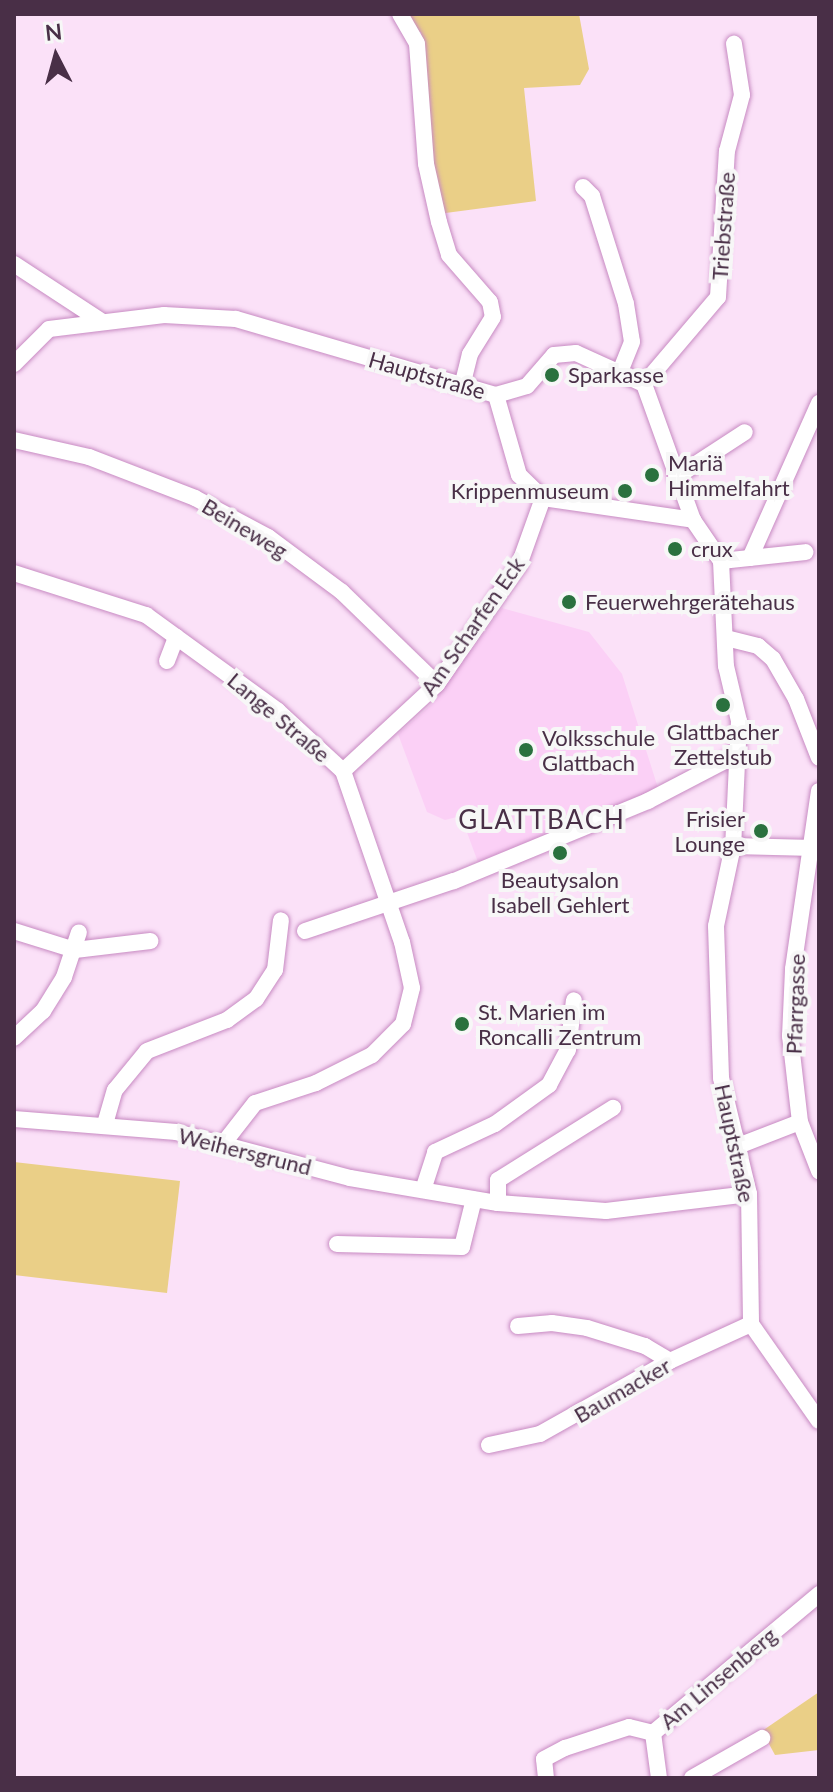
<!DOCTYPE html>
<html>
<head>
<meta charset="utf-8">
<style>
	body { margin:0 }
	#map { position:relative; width:833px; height:1792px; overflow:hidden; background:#fbe1f8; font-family:Lato,sans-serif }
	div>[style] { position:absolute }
	.built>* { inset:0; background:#fbd0f6 }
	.green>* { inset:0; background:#eacf87 }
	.roads { filter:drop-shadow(0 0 2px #c78ac2) drop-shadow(0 0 2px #c78ac2) }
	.minor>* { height:16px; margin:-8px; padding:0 8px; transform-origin:8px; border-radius:8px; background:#fff }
	.dots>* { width:22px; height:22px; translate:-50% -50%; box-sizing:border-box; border:4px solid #f7f7f7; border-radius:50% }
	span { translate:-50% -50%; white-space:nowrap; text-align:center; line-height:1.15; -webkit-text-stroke:8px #f7f7f7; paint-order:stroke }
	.street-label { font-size:22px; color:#492f47 }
	.poi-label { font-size:22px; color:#492f47 }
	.left { translate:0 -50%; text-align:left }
	.right { translate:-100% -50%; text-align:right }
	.quarter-label { font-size:26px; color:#492f47; letter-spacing:2px }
	.frame { position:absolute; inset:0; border:16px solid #492f47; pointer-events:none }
	.north { position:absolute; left:16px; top:16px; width:80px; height:80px; -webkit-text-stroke:6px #f7f7f7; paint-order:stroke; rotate:354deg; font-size:22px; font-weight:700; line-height:32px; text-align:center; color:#492f47 }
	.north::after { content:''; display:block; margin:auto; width:28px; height:36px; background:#492f47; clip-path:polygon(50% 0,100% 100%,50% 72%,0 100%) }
</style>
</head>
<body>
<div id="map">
	<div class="built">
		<div style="clip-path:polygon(502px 608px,589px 632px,622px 674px,658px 788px,479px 865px,461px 816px,445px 820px,427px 812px,398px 734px,433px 703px)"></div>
	</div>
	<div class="green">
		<div style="clip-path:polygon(407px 14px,579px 14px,589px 69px,580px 85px,524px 88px,536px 201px,438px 214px,421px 32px,414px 32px)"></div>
		<div style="clip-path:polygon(14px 1162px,180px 1181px,167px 1293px,14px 1275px)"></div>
		<div style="clip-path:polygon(819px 1692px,819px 1750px,775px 1755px,762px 1731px)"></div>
	</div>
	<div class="roads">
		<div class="minor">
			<div style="left:400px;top:14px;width:34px;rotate:60deg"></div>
			<div style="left:417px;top:44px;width:120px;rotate:85.7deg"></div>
			<div style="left:426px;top:164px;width:59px;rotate:77.4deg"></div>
			<div style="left:439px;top:222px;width:34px;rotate:73deg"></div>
			<div style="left:449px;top:255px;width:62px;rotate:48.9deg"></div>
			<div style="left:490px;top:302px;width:15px;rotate:79deg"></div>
			<div style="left:493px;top:317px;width:44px;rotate:121.9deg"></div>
			<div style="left:470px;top:354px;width:30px;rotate:104deg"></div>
			<div style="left:583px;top:187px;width:13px;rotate:45deg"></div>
			<div style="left:592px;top:196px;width:113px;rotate:72.5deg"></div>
			<div style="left:626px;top:304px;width:38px;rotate:81deg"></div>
			<div style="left:632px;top:342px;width:32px;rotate:112deg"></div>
			<div style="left:14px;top:264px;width:104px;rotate:33.2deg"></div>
			<div style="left:14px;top:364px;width:49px;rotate:-45deg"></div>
			<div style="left:49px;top:329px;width:116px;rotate:-6.9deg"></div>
			<div style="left:164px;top:315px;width:72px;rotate:3.2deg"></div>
			<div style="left:236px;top:319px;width:271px;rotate:16.3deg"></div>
			<div style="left:496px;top:395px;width:83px;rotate:74deg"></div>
			<div style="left:519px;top:475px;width:33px;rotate:44deg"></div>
			<div style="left:543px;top:498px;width:152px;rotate:8.3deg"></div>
			<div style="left:644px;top:384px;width:114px;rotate:-49.6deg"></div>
			<div style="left:718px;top:297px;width:146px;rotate:-86.5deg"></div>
			<div style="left:727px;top:151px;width:58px;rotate:-75deg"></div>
			<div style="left:742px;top:95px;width:52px;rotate:-98.9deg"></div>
			<div style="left:496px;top:395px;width:32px;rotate:-16deg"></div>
			<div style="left:527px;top:386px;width:41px;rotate:-48.9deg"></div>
			<div style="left:554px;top:355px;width:22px;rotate:-5deg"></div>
			<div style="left:576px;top:353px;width:75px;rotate:24.5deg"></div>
			<div style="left:644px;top:384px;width:145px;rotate:70.2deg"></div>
			<div style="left:693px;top:520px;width:50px;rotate:55.7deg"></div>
			<div style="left:721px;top:561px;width:105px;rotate:87.3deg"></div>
			<div style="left:726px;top:666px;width:57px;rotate:76.7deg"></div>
			<div style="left:739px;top:721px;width:125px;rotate:92.7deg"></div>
			<div style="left:733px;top:846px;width:82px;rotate:102deg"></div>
			<div style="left:716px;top:926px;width:152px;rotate:88.1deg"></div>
			<div style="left:721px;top:1078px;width:119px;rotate:76.4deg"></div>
			<div style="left:749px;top:1194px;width:130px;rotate:89.1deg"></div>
			<div style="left:751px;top:1324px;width:118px;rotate:55deg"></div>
			<div style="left:14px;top:440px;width:77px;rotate:12.8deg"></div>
			<div style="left:89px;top:457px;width:114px;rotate:21.1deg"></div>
			<div style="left:195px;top:498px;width:83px;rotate:28.1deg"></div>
			<div style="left:268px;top:537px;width:92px;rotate:36.6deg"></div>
			<div style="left:342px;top:592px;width:132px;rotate:44.1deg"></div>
			<div style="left:676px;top:477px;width:82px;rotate:-33.1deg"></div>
			<div style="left:750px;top:558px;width:170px;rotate:-66deg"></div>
			<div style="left:721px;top:561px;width:85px;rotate:-6deg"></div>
			<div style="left:14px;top:573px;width:139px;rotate:17.7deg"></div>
			<div style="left:146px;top:615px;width:163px;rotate:36deg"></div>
			<div style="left:278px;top:711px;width:88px;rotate:42.7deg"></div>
			<div style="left:343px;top:771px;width:181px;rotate:71deg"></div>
			<div style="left:402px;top:942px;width:47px;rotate:77.7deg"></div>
			<div style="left:412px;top:988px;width:37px;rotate:104deg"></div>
			<div style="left:403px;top:1024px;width:44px;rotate:135deg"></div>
			<div style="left:372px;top:1055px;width:63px;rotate:153.4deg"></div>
			<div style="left:316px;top:1083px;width:64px;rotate:161.8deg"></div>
			<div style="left:255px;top:1103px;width:52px;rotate:128deg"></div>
			<div style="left:726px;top:638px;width:33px;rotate:14deg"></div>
			<div style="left:758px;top:646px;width:20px;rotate:41deg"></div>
			<div style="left:773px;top:659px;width:46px;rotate:60.1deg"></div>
			<div style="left:796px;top:699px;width:63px;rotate:68.7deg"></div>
			<div style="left:167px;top:661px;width:26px;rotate:-69deg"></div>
			<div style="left:343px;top:771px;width:128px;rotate:-42.8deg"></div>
			<div style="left:437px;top:684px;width:145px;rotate:-55.4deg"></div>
			<div style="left:519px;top:565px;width:71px;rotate:-70.3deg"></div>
			<div style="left:733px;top:846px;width:81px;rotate:1.4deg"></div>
			<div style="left:14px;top:931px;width:64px;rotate:17.3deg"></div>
			<div style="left:75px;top:950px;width:76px;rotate:-6.8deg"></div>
			<div style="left:305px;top:931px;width:157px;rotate:-18.6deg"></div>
			<div style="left:454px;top:881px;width:210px;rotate:-22.4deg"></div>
			<div style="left:648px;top:801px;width:102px;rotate:-27.6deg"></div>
			<div style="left:14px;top:1038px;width:40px;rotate:-43deg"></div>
			<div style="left:43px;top:1011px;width:40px;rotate:-58deg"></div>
			<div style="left:64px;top:977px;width:47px;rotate:-71.6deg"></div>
			<div style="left:14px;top:1119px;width:163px;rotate:4.6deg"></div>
			<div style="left:176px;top:1132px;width:180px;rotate:14.8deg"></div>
			<div style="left:350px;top:1178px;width:150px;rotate:9.6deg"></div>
			<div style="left:498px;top:1203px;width:108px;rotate:4.2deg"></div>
			<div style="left:606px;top:1211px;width:144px;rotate:-6.8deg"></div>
			<div style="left:800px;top:1122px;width:53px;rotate:68.8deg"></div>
			<div style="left:105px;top:1124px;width:35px;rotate:-74deg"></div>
			<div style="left:115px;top:1090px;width:50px;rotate:-50.6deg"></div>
			<div style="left:147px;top:1051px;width:86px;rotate:-21.2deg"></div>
			<div style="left:227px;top:1020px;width:36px;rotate:-36deg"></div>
			<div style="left:256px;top:999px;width:35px;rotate:-57deg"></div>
			<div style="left:275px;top:970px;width:50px;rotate:-83.2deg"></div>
			<div style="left:738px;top:1146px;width:66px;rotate:-21.2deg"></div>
			<div style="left:800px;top:1122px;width:87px;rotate:-96.6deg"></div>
			<div style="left:790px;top:1036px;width:67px;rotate:-87.4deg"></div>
			<div style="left:793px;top:969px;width:180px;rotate:-81.7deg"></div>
			<div style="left:423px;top:1190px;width:40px;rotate:-72deg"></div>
			<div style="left:435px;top:1152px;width:66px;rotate:-25deg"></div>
			<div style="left:495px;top:1124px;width:67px;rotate:-35.8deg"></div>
			<div style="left:549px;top:1085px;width:40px;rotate:-62deg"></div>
			<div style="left:568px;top:1050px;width:50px;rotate:-83.2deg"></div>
			<div style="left:498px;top:1203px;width:23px;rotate:-90deg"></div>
			<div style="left:498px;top:1180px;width:136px;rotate:-32.1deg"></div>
			<div style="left:337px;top:1244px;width:125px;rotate:1.4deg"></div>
			<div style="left:462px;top:1247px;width:49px;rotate:-76deg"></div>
			<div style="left:518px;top:1326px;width:34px;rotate:-5deg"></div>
			<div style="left:552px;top:1323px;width:35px;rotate:8deg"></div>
			<div style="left:587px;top:1328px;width:61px;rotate:17.2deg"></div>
			<div style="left:645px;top:1346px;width:29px;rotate:31deg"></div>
			<div style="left:489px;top:1445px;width:52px;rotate:-12.2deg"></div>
			<div style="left:540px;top:1434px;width:149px;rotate:-29.3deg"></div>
			<div style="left:670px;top:1361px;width:89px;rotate:-24.6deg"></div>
			<div style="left:546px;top:1778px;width:19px;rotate:-96deg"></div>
			<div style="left:544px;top:1759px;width:24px;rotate:-28deg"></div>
			<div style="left:565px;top:1748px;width:67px;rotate:-18.2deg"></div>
			<div style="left:629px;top:1727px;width:25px;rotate:14deg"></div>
			<div style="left:659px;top:1778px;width:45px;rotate:-97.6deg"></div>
			<div style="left:653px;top:1733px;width:217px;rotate:-39.9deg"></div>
			<div style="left:692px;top:1778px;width:81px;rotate:-29.7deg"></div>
		</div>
	</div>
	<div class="dots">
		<div style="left:552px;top:375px;background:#2a713e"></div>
		<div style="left:652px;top:475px;background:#2a713e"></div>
		<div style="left:625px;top:491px;background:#2a713e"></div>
		<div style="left:675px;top:549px;background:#2a713e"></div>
		<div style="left:569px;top:602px;background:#2a713e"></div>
		<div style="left:723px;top:705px;background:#2a713e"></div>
		<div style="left:526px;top:750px;background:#2a713e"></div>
		<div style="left:761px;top:831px;background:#2a713e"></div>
		<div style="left:560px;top:853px;background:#2a713e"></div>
		<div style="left:462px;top:1024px;background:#2a713e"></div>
	</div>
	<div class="street-label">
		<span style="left:723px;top:226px;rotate:-86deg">Triebstraße</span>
		<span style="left:427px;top:375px;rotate:16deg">Hauptstraße</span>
		<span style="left:245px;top:528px;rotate:31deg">Beineweg</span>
		<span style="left:472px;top:626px;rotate:-55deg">Am Scharfen Eck</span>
		<span style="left:279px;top:717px;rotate:40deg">Lange Straße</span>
		<span style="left:795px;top:1004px;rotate:-88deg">Pfarrgasse</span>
		<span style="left:735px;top:1143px;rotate:78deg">Hauptstraße</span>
		<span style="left:245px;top:1151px;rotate:14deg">Weihersgrund</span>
		<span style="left:622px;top:1390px;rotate:-30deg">Baumacker</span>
		<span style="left:718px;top:1678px;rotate:-40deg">Am Linsenberg</span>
	</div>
	<div class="poi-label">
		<span class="left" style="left:568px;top:375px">Sparkasse</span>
		<span class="left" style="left:668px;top:475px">Mariä<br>Himmelfahrt</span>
		<span class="right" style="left:609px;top:491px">Krippenmuseum</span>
		<span class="left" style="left:691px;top:549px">crux</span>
		<span class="left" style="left:585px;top:602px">Feuerwehrgerätehaus</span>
		<span style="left:723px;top:744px">Glattbacher<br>Zettelstub</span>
		<span class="left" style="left:542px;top:750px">Volksschule<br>Glattbach</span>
		<span class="right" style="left:745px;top:831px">Frisier<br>Lounge</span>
		<span style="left:560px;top:892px">Beautysalon<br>Isabell Gehlert</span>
		<span class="left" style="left:478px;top:1024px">St. Marien im<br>Roncalli Zentrum</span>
	</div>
	<div class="quarter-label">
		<span style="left:542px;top:820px">GLATTBACH</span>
	</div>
	<div class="frame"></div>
	<div class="north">N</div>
</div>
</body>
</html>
